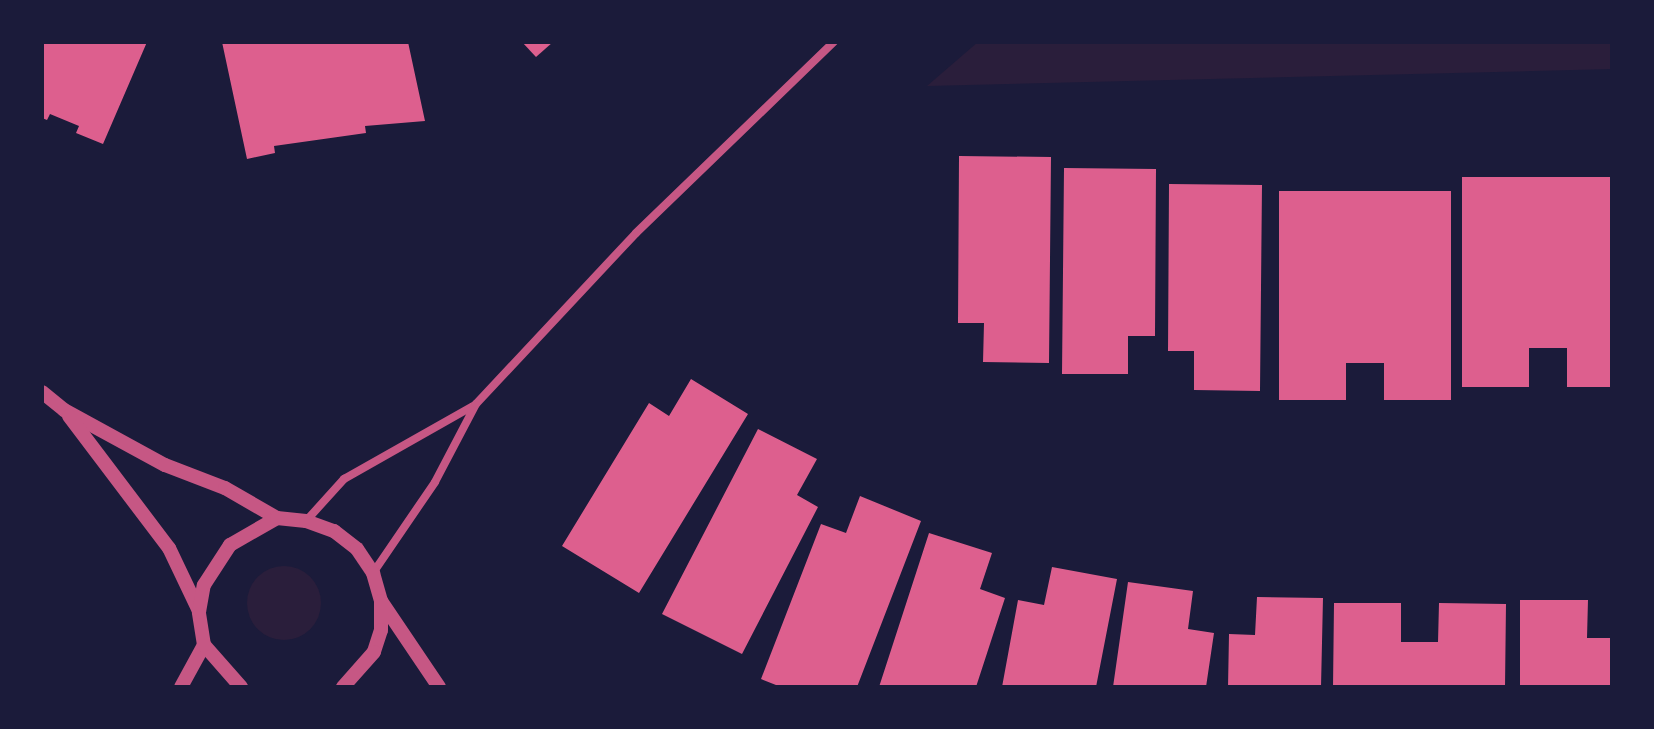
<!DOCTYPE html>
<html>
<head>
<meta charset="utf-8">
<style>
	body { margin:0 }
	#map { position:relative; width:1654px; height:729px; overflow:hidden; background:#1b1b3a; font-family:"Archivo Narrow",sans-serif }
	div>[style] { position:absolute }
	.green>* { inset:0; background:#2a1e3b }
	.round { border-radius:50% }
	.building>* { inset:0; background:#dd5f8e }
	.minor>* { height:8px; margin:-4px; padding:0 4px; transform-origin:4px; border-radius:4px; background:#c65784 }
	.tertiary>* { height:14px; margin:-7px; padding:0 7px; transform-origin:7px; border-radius:7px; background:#c65784 }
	span { translate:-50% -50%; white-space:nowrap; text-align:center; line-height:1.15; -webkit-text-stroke:8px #1b1b3a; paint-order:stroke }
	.frame { position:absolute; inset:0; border:44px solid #1b1b3a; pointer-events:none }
</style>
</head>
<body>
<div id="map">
	<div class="green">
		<div style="clip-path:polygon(978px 42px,1612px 42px,1612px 69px,927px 86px)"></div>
		<div class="round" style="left:247px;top:566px;width:74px;height:74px"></div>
	</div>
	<div class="building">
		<div style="clip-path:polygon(42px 42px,147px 42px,103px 144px,76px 133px,79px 126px,50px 114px,47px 120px,42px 118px)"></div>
		<div style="clip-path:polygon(222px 42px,408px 42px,425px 121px,365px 126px,366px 133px,274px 146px,275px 153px,247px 159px)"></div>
		<div style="clip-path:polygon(522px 42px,553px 42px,536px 57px)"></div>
		<div style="clip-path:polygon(959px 156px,1051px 157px,1049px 363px,983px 362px,984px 323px,958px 323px)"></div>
		<div style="clip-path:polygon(1064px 168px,1156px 169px,1155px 336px,1128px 336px,1128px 374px,1062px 374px)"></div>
		<div style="clip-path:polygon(1462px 177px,1612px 177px,1612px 387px,1567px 387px,1567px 348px,1529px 348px,1529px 387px,1462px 387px)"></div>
		<div style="clip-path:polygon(1169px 184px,1262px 185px,1260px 391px,1194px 390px,1194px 351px,1168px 351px)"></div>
		<div style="clip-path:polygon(1279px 191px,1451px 191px,1451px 400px,1384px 400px,1384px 363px,1346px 363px,1346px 400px,1279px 400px)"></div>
		<div style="clip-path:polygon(691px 379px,748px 414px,639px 593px,562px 546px,649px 403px,669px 416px)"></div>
		<div style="clip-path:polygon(758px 429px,817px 459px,797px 495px,818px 507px,742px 654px,662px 614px)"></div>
		<div style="clip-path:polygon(860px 496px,921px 521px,857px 687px,781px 687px,761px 679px,821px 524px,846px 533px)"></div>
		<div style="clip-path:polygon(929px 533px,992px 553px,980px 589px,1005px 598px,976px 687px,879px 687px)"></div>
		<div style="clip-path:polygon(1052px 567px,1117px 579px,1096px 687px,1002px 687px,1018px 600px,1044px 605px)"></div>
		<div style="clip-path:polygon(1128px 582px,1193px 591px,1188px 629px,1214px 633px,1206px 687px,1113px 687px)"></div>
		<div style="clip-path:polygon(1257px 597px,1323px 598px,1321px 687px,1228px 687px,1229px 634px,1255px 635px)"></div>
		<div style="clip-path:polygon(1520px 600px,1588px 600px,1587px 638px,1612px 638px,1612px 687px,1520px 687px)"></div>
		<div style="clip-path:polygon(1334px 603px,1401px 603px,1401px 642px,1438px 642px,1439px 603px,1506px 604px,1505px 687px,1333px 687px)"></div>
	</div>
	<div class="minor">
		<div style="left:306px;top:521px;width:57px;rotate:-47.9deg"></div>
		<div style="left:344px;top:479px;width:150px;rotate:-29.5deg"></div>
		<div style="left:373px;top:573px;width:110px;rotate:-55.7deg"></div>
		<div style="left:435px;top:482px;width:88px;rotate:-62.3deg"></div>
		<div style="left:476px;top:404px;width:234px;rotate:-46.9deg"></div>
		<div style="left:636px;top:233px;width:275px;rotate:-44deg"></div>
	</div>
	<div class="tertiary">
		<div style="left:42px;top:392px;width:28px;rotate:39deg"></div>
		<div style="left:64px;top:410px;width:115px;rotate:28.6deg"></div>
		<div style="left:165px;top:465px;width:64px;rotate:21deg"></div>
		<div style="left:225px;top:488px;width:60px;rotate:30deg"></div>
		<div style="left:69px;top:416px;width:166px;rotate:52.9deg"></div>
		<div style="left:169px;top:548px;width:70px;rotate:64.5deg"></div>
		<div style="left:381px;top:601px;width:104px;rotate:56deg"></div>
		<div style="left:181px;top:687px;width:48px;rotate:-61.3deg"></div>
		<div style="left:241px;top:687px;width:56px;rotate:-131.4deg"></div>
		<div style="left:204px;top:645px;width:33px;rotate:-99deg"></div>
		<div style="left:199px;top:612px;width:27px;rotate:-80deg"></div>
		<div style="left:204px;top:585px;width:48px;rotate:-57deg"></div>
		<div style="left:230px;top:545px;width:54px;rotate:-29.9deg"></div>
		<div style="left:277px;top:518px;width:29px;rotate:6deg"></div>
		<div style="left:306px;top:521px;width:30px;rotate:20deg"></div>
		<div style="left:334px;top:531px;width:29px;rotate:38deg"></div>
		<div style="left:357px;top:549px;width:29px;rotate:56deg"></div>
		<div style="left:373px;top:573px;width:29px;rotate:74deg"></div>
		<div style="left:381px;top:601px;width:29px;rotate:90deg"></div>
		<div style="left:381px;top:630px;width:23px;rotate:108deg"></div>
		<div style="left:374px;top:652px;width:47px;rotate:131.5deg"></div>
	</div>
	<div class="frame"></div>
</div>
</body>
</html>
